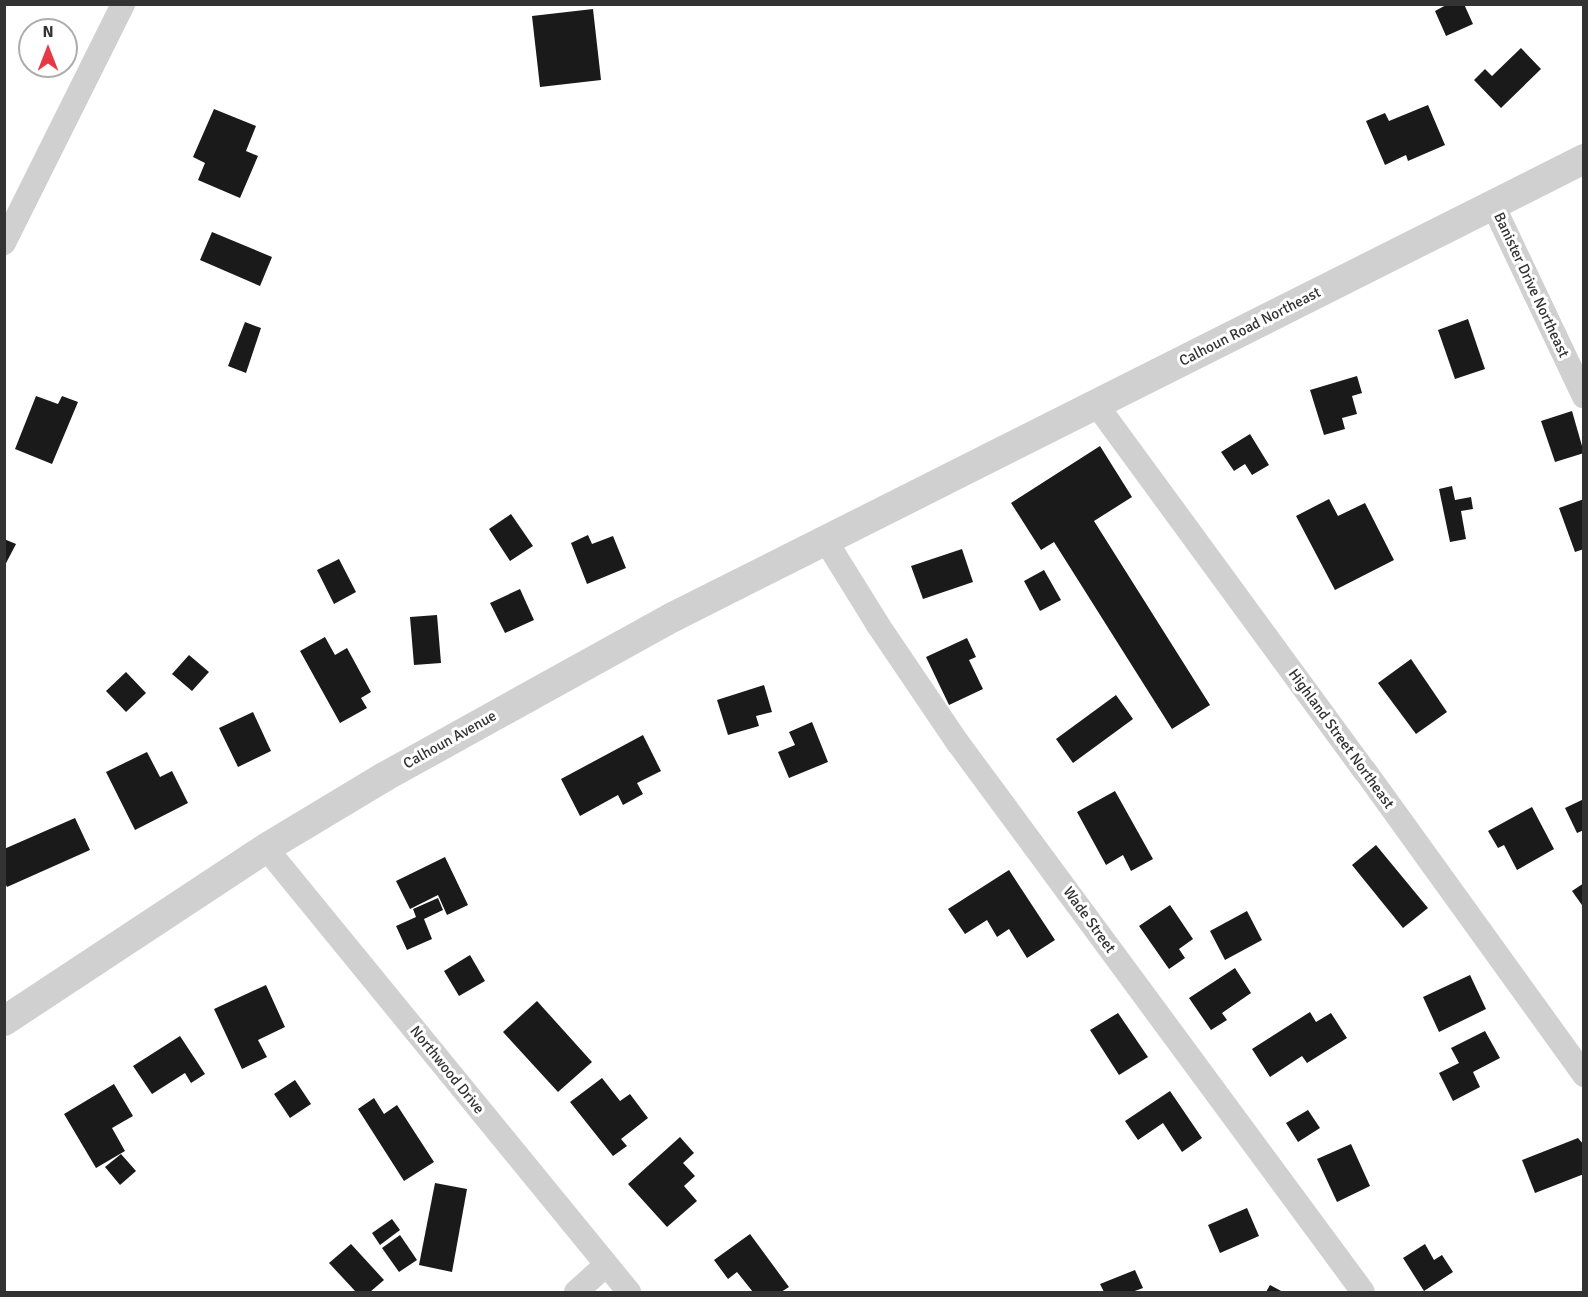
<!DOCTYPE html>
<html>
<head>
<meta charset="utf-8">
<style>
	body { margin:0 }
	#map { position:relative; width:1588px; height:1297px; overflow:hidden; background:#fff; font-family:Signika,sans-serif }
	div>[style] { position:absolute }
	.building>* { inset:0; background:#1a1a1a }
	.minor>* { height:24px; margin:-12px; padding:0 12px; transform-origin:12px; border-radius:12px; background:#d0d0d0 }
	.tertiary>* { height:30px; margin:-15px; padding:0 15px; transform-origin:15px; border-radius:15px; background:#d0d0d0 }
	span { translate:-50% -50%; white-space:nowrap; text-align:center; line-height:1.15; -webkit-text-stroke:6px #fff; paint-order:stroke }
	.street-label { font-size:15px; color:#333 }
	.frame { position:absolute; inset:0; border:6px solid #333; pointer-events:none }
	.north { position:absolute; left:18px; top:18px; width:60px; height:60px; box-sizing:border-box; background:#fff; border:2px solid #adadad; border-radius:50%; rotate:0deg; font-size:16px; font-weight:700; line-height:24px; text-align:center; color:#333 }
	.north::after { content:''; display:block; margin:auto; width:21px; height:27px; background:#e63946; clip-path:polygon(50% 0,100% 100%,50% 72%,0 100%) }
</style>
</head>
<body>
<div id="map">
	<div class="building">
		<div style="clip-path:polygon(1448px 4px,1464px 4px,1473px 24px,1446px 36px,1435px 11px)"></div>
		<div style="clip-path:polygon(593px 9px,601px 80px,540px 87px,532px 16px)"></div>
		<div style="clip-path:polygon(1521px 48px,1541px 69px,1501px 108px,1474px 80px,1485px 69px,1492px 76px)"></div>
		<div style="clip-path:polygon(1428px 105px,1445px 145px,1408px 161px,1406px 155px,1385px 165px,1366px 121px,1385px 113px,1389px 121px)"></div>
		<div style="clip-path:polygon(214px 109px,256px 126px,246px 151px,258px 156px,240px 198px,198px 180px,205px 163px,193px 157px)"></div>
		<div style="clip-path:polygon(212px 232px,272px 257px,260px 286px,200px 260px)"></div>
		<div style="clip-path:polygon(1468px 319px,1485px 369px,1455px 379px,1438px 330px)"></div>
		<div style="clip-path:polygon(245px 322px,261px 328px,246px 373px,228px 366px)"></div>
		<div style="clip-path:polygon(1357px 376px,1362px 393px,1352px 396px,1357px 414px,1342px 418px,1345px 429px,1324px 435px,1310px 390px)"></div>
		<div style="clip-path:polygon(36px 396px,58px 404px,62px 396px,78px 402px,52px 464px,15px 449px)"></div>
		<div style="clip-path:polygon(1572px 411px,1584px 453px,1555px 462px,1541px 421px)"></div>
		<div style="clip-path:polygon(1250px 434px,1269px 465px,1252px 475px,1245px 464px,1234px 471px,1221px 452px)"></div>
		<div style="clip-path:polygon(1100px 446px,1132px 497px,1094px 521px,1210px 705px,1172px 729px,1054px 542px,1041px 550px,1011px 503px)"></div>
		<div style="clip-path:polygon(1452px 486px,1455px 500px,1471px 497px,1473px 509px,1461px 511px,1466px 539px,1450px 542px,1439px 489px)"></div>
		<div style="clip-path:polygon(1329px 499px,1338px 516px,1365px 503px,1394px 560px,1335px 590px,1296px 516px)"></div>
		<div style="clip-path:polygon(1584px 499px,1584px 549px,1575px 552px,1559px 508px)"></div>
		<div style="clip-path:polygon(511px 514px,533px 546px,510px 561px,489px 529px)"></div>
		<div style="clip-path:polygon(588px 535px,592px 544px,613px 536px,626px 568px,587px 584px,571px 543px)"></div>
		<div style="clip-path:polygon(4px 539px,16px 544px,4px 567px)"></div>
		<div style="clip-path:polygon(962px 549px,973px 582px,923px 599px,911px 566px)"></div>
		<div style="clip-path:polygon(339px 559px,356px 592px,334px 604px,317px 570px)"></div>
		<div style="clip-path:polygon(1044px 570px,1061px 600px,1040px 611px,1024px 581px)"></div>
		<div style="clip-path:polygon(520px 589px,534px 620px,505px 633px,490px 603px)"></div>
		<div style="clip-path:polygon(437px 615px,441px 663px,414px 665px,410px 617px)"></div>
		<div style="clip-path:polygon(325px 637px,335px 655px,347px 648px,371px 692px,361px 698px,367px 708px,340px 723px,300px 651px)"></div>
		<div style="clip-path:polygon(967px 638px,976px 657px,969px 660px,983px 689px,949px 705px,926px 657px)"></div>
		<div style="clip-path:polygon(189px 655px,209px 672px,192px 691px,172px 674px)"></div>
		<div style="clip-path:polygon(1411px 659px,1447px 712px,1416px 734px,1378px 683px)"></div>
		<div style="clip-path:polygon(126px 672px,146px 693px,126px 712px,106px 691px)"></div>
		<div style="clip-path:polygon(764px 685px,772px 712px,756px 716px,759px 726px,728px 735px,717px 700px)"></div>
		<div style="clip-path:polygon(1116px 695px,1133px 719px,1073px 763px,1056px 739px)"></div>
		<div style="clip-path:polygon(253px 712px,271px 751px,238px 767px,219px 728px)"></div>
		<div style="clip-path:polygon(812px 722px,828px 762px,789px 778px,778px 752px,795px 745px,789px 732px)"></div>
		<div style="clip-path:polygon(643px 735px,661px 771px,637px 783px,643px 794px,623px 805px,618px 795px,580px 816px,561px 779px)"></div>
		<div style="clip-path:polygon(147px 752px,160px 777px,172px 771px,188px 803px,135px 830px,106px 772px)"></div>
		<div style="clip-path:polygon(1115px 791px,1153px 859px,1131px 871px,1123px 855px,1106px 865px,1077px 812px)"></div>
		<div style="clip-path:polygon(1584px 799px,1584px 830px,1577px 833px,1565px 808px)"></div>
		<div style="clip-path:polygon(1532px 807px,1554px 849px,1517px 870px,1504px 845px,1498px 848px,1488px 831px)"></div>
		<div style="clip-path:polygon(75px 818px,90px 850px,7px 887px,4px 881px,4px 849px)"></div>
		<div style="clip-path:polygon(1376px 845px,1428px 908px,1403px 928px,1352px 865px)"></div>
		<div style="clip-path:polygon(445px 857px,468px 905px,447px 915px,438px 895px,410px 909px,396px 881px)"></div>
		<div style="clip-path:polygon(1009px 870px,1055px 940px,1027px 958px,1009px 929px,997px 937px,987px 920px,965px 934px,948px 909px)"></div>
		<div style="clip-path:polygon(1584px 883px,1584px 908px,1572px 891px)"></div>
		<div style="clip-path:polygon(438px 898px,443px 910px,424px 919px,432px 939px,407px 950px,396px 926px,416px 917px,413px 909px)"></div>
		<div style="clip-path:polygon(1170px 905px,1193px 939px,1179px 949px,1185px 958px,1169px 969px,1139px 926px)"></div>
		<div style="clip-path:polygon(1247px 911px,1262px 940px,1225px 960px,1210px 931px)"></div>
		<div style="clip-path:polygon(470px 955px,485px 981px,459px 996px,444px 971px)"></div>
		<div style="clip-path:polygon(1235px 968px,1251px 993px,1222px 1013px,1227px 1020px,1211px 1030px,1189px 998px)"></div>
		<div style="clip-path:polygon(1470px 975px,1486px 1009px,1439px 1032px,1423px 997px)"></div>
		<div style="clip-path:polygon(266px 985px,285px 1027px,258px 1040px,267px 1057px,242px 1069px,214px 1009px)"></div>
		<div style="clip-path:polygon(537px 1001px,592px 1062px,558px 1092px,503px 1032px)"></div>
		<div style="clip-path:polygon(1310px 1012px,1316px 1022px,1331px 1013px,1347px 1038px,1307px 1063px,1302px 1056px,1270px 1077px,1252px 1049px)"></div>
		<div style="clip-path:polygon(1118px 1013px,1148px 1057px,1119px 1075px,1090px 1030px)"></div>
		<div style="clip-path:polygon(1485px 1031px,1500px 1058px,1473px 1072px,1480px 1087px,1453px 1101px,1439px 1073px,1459px 1063px,1451px 1048px)"></div>
		<div style="clip-path:polygon(180px 1036px,205px 1074px,191px 1083px,185px 1073px,152px 1094px,133px 1066px)"></div>
		<div style="clip-path:polygon(602px 1078px,620px 1101px,630px 1094px,648px 1118px,621px 1139px,627px 1146px,613px 1156px,570px 1102px)"></div>
		<div style="clip-path:polygon(295px 1080px,311px 1104px,290px 1118px,274px 1094px)"></div>
		<div style="clip-path:polygon(114px 1084px,133px 1116px,112px 1128px,125px 1151px,96px 1168px,64px 1114px)"></div>
		<div style="clip-path:polygon(1170px 1091px,1202px 1138px,1182px 1152px,1163px 1123px,1138px 1140px,1125px 1121px)"></div>
		<div style="clip-path:polygon(374px 1098px,384px 1114px,397px 1105px,434px 1162px,404px 1181px,358px 1109px)"></div>
		<div style="clip-path:polygon(1308px 1110px,1320px 1128px,1298px 1142px,1286px 1123px)"></div>
		<div style="clip-path:polygon(680px 1137px,694px 1153px,683px 1163px,695px 1176px,684px 1186px,697px 1201px,667px 1227px,628px 1184px)"></div>
		<div style="clip-path:polygon(1578px 1138px,1584px 1145px,1584px 1174px,1535px 1193px,1522px 1160px)"></div>
		<div style="clip-path:polygon(1351px 1144px,1370px 1186px,1337px 1202px,1317px 1159px)"></div>
		<div style="clip-path:polygon(121px 1154px,136px 1171px,120px 1185px,105px 1167px)"></div>
		<div style="clip-path:polygon(435px 1183px,467px 1189px,452px 1272px,419px 1265px)"></div>
		<div style="clip-path:polygon(1247px 1208px,1259px 1236px,1220px 1253px,1208px 1225px)"></div>
		<div style="clip-path:polygon(392px 1219px,400px 1230px,380px 1245px,372px 1233px)"></div>
		<div style="clip-path:polygon(750px 1234px,789px 1287px,781px 1292px,753px 1292px,737px 1272px,728px 1279px,714px 1260px)"></div>
		<div style="clip-path:polygon(400px 1235px,417px 1260px,399px 1272px,382px 1248px)"></div>
		<div style="clip-path:polygon(351px 1244px,384px 1280px,370px 1292px,356px 1292px,329px 1263px)"></div>
		<div style="clip-path:polygon(1425px 1244px,1434px 1260px,1442px 1255px,1453px 1272px,1424px 1291px,1403px 1258px)"></div>
		<div style="clip-path:polygon(1135px 1270px,1143px 1288px,1132px 1292px,1104px 1292px,1100px 1284px)"></div>
		<div style="clip-path:polygon(1270px 1285px,1283px 1292px,1266px 1292px)"></div>
	</div>
	<div class="minor">
		<div style="left:1493px;top:205px;width:212px;rotate:64.6deg"></div>
		<div style="left:4px;top:243px;width:267px;rotate:-63.5deg"></div>
		<div style="left:1096px;top:404px;width:455px;rotate:53.8deg"></div>
		<div style="left:1365px;top:771px;width:375px;rotate:54.2deg"></div>
		<div style="left:826px;top:541px;width:99px;rotate:58.2deg"></div>
		<div style="left:878px;top:625px;width:143px;rotate:55.9deg"></div>
		<div style="left:958px;top:743px;width:682px;rotate:53.58deg"></div>
		<div style="left:266px;top:848px;width:574px;rotate:50.73deg"></div>
		<div style="left:576px;top:1292px;width:40px;rotate:-42deg"></div>
	</div>
	<div class="tertiary">
		<div style="left:4px;top:1021px;width:314px;rotate:-33.4deg"></div>
		<div style="left:266px;top:848px;width:138px;rotate:-31deg"></div>
		<div style="left:384px;top:777px;width:330px;rotate:-29deg"></div>
		<div style="left:673px;top:617px;width:1020px;rotate:-26.69deg"></div>
	</div>
	<div class="street-label">
		<span style="left:1531px;top:285px;rotate:65deg">Banister Drive Northeast</span>
		<span style="left:1250px;top:327px;rotate:-27deg">Calhoun Road Northeast</span>
		<span style="left:1341px;top:739px;rotate:54deg">Highland Street Northeast</span>
		<span style="left:450px;top:740px;rotate:-29deg">Calhoun Avenue</span>
		<span style="left:1089px;top:920px;rotate:54deg">Wade Street</span>
		<span style="left:447px;top:1070px;rotate:51deg">Northwood Drive</span>
	</div>
	<div class="frame"></div>
	<div class="north">N</div>
</div>
</body>
</html>
